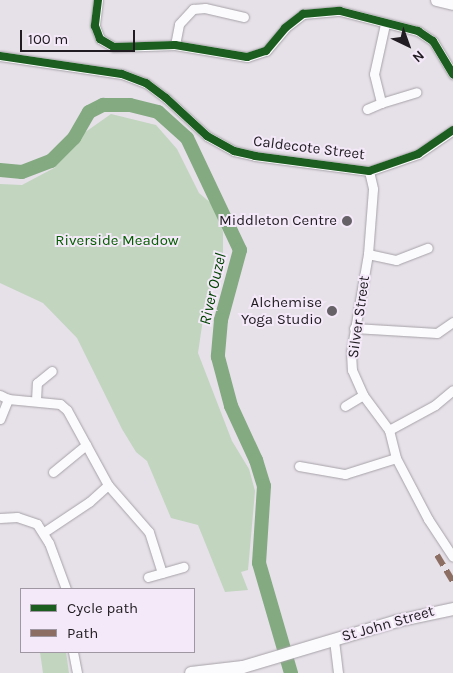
<!DOCTYPE html>
<html>
<head>
<meta charset="utf-8">
<style>
	body { margin:0 }
	#map { position:relative; width:453px; height:673px; overflow:hidden; background:#e6e0e8; font-family:Karla,sans-serif }
	div>[style] { position:absolute }
	.green>* { inset:0; background:#c1d5bf }
	.river>* { height:14px; margin:-7px; padding:0 7px; transform-origin:7px; border-radius:7px; background:#83aa80 }
	.roads { filter:drop-shadow(0 0 1px #a6a2a8) drop-shadow(0 0 1px #a6a2a8) }
	.minor>* { height:9px; margin:-4.5px; padding:0 4.5px; transform-origin:4.5px; border-radius:4.5px; background:#fbfafc }
	.tertiary>* { height:11px; margin:-5.5px; padding:0 5.5px; transform-origin:5.5px; border-radius:5.5px; background:#fbfafc }
	.secondary>* { height:12px; margin:-6px; padding:0 6px; transform-origin:6px; border-radius:6px; background:#fbfafc }
	.quiet>* { height:6px; margin-top:-3px; transform-origin:0; background:repeating-linear-gradient(90deg,#8d6e63 0 12px,transparent 0 18px) }
	.cycleway>* { height:8px; margin:-4px; padding:0 4px; transform-origin:4px; border-radius:4px; background:#1b5e20 }
	.dots>* { width:14px; height:14px; translate:-50% -50%; box-sizing:border-box; border:2px solid #f4e9f8; border-radius:50% }
	span { translate:-50% -50%; white-space:nowrap; text-align:center; line-height:1.15; -webkit-text-stroke:4px #f4e9f8; paint-order:stroke }
	.street-label { font-size:15px; color:#201c21 }
	.poi-label { font-size:15px; color:#201c21 }
	.right { translate:-100% -50%; text-align:right }
	.park-label { font-size:15px; color:#045e00 }
	.water-label { font-size:16px; color:#014300; font-style:italic }
	.legend { position:absolute; left:20px; top:588px; width:175px; height:65px; box-sizing:border-box; background:#f4e9f8; border:1px solid #9f97a2; margin:0; padding:6px 9px; list-style:none; font-size:15px; color:#201c21 }
	.legend li { display:flex; align-items:center; gap:10px; height:25px }
	.legend b { width:25px; border:1px solid #9f97a2 }
	.north { position:absolute; left:383px; top:20px; width:50px; height:50px; -webkit-text-stroke:4px #f4e9f8; paint-order:stroke; rotate:138deg; font-size:14px; font-weight:700; line-height:20px; text-align:center; color:#201c21 }
	.north::after { content:''; display:block; margin:auto; width:18px; height:22px; background:#201c21; clip-path:polygon(50% 0,100% 100%,50% 72%,0 100%) }
	.scale { position:absolute; left:20px; top:30px; width:115px; height:22px; box-sizing:border-box; border:2px solid #201c21; border-top:0; padding-left:6px; font-size:15px; line-height:18px; white-space:nowrap; color:#201c21; -webkit-text-stroke:4px #f4e9f8; paint-order:stroke }
</style>
</head>
<body>
<div id="map">
	<div class="green">
		<div style="clip-path:polygon(111px 114px,156px 125px,177px 149px,199px 193px,213px 205px,223px 232px,223px 260px,205px 305px,198px 353px,232px 441px,249px 469px,255px 491px,248px 570px,241px 572px,248px 590px,225px 592px,198px 525px,171px 518px,147px 461px,136px 452px,122px 429px,77px 338px,43px 303px,0 283px,0 184px,22px 185px,54px 168px,84px 133px)"></div>
		<div style="clip-path:polygon(40px 652px,66px 652px,69px 673px,43px 673px)"></div>
	</div>
	<div class="river">
		<div style="left:0;top:170px;width:22px;rotate:5deg"></div>
		<div style="left:22px;top:172px;width:31px;rotate:-21deg"></div>
		<div style="left:51px;top:161px;width:33px;rotate:-45deg"></div>
		<div style="left:74px;top:138px;width:30px;rotate:-60deg"></div>
		<div style="left:89px;top:112px;width:16px;rotate:-27deg"></div>
		<div style="left:103px;top:105px;width:27px"></div>
		<div style="left:130px;top:105px;width:29px;rotate:14deg"></div>
		<div style="left:158px;top:112px;width:39px;rotate:42deg"></div>
		<div style="left:187px;top:138px;width:124px;rotate:64.7deg"></div>
		<div style="left:240px;top:250px;width:73px;rotate:105.2deg"></div>
		<div style="left:221px;top:320px;width:37px;rotate:95deg"></div>
		<div style="left:218px;top:357px;width:51px;rotate:75.1deg"></div>
		<div style="left:231px;top:406px;width:60px;rotate:65.2deg"></div>
		<div style="left:256px;top:460px;width:27px;rotate:73deg"></div>
		<div style="left:264px;top:486px;width:77px;rotate:93.7deg"></div>
		<div style="left:259px;top:563px;width:115px;rotate:73.8deg"></div>
	</div>
	<div class="roads">
		<div class="minor">
			<div style="left:98px;top:0;width:26px;rotate:97deg"></div>
			<div style="left:95px;top:26px;width:14px;rotate:69deg"></div>
			<div style="left:100px;top:39px;width:16px;rotate:30deg"></div>
			<div style="left:114px;top:47px;width:61px;rotate:-1.9deg"></div>
			<div style="left:175px;top:45px;width:73px;rotate:9.5deg"></div>
			<div style="left:247px;top:57px;width:20px;rotate:-18deg"></div>
			<div style="left:266px;top:51px;width:30px;rotate:-50deg"></div>
			<div style="left:285px;top:28px;width:23px;rotate:-38deg"></div>
			<div style="left:303px;top:14px;width:37px;rotate:-5deg"></div>
			<div style="left:340px;top:11px;width:81px;rotate:14.4deg"></div>
			<div style="left:418px;top:31px;width:18px;rotate:34deg"></div>
			<div style="left:433px;top:41px;width:39px;rotate:59deg"></div>
			<div style="left:385px;top:24px;width:51px;rotate:102.4deg"></div>
			<div style="left:374px;top:74px;width:30px;rotate:76deg"></div>
			<div style="left:381px;top:103px;width:37px;rotate:-17deg"></div>
			<div style="left:175px;top:45px;width:21px;rotate:-79deg"></div>
			<div style="left:179px;top:24px;width:21px;rotate:-47deg"></div>
			<div style="left:193px;top:9px;width:12px;rotate:-5deg"></div>
			<div style="left:205px;top:8px;width:40px;rotate:13deg"></div>
			<div style="left:0;top:56px;width:123px;rotate:8.4deg"></div>
			<div style="left:122px;top:74px;width:26px;rotate:21deg"></div>
			<div style="left:146px;top:83px;width:25px;rotate:37deg"></div>
			<div style="left:166px;top:98px;width:56px;rotate:42.8deg"></div>
			<div style="left:207px;top:136px;width:31px;rotate:29deg"></div>
			<div style="left:234px;top:151px;width:22px;rotate:13deg"></div>
			<div style="left:255px;top:156px;width:115px;rotate:7.5deg"></div>
			<div style="left:369px;top:171px;width:52px;rotate:-19.1deg"></div>
			<div style="left:418px;top:154px;width:42px;rotate:-34.4deg"></div>
			<div style="left:367px;top:109px;width:15px;rotate:-23deg"></div>
			<div style="left:369px;top:171px;width:18px;rotate:77deg"></div>
			<div style="left:373px;top:189px;width:65px;rotate:94.4deg"></div>
			<div style="left:368px;top:254px;width:99px;rotate:99.8deg"></div>
			<div style="left:351px;top:352px;width:18px;rotate:87deg"></div>
			<div style="left:352px;top:370px;width:27px;rotate:66deg"></div>
			<div style="left:363px;top:395px;width:44px;rotate:53.4deg"></div>
			<div style="left:389px;top:430px;width:29px;rotate:76deg"></div>
			<div style="left:396px;top:458px;width:69px;rotate:62.3deg"></div>
			<div style="left:428px;top:519px;width:45px;rotate:56.7deg"></div>
			<div style="left:368px;top:254px;width:29px;rotate:12deg"></div>
			<div style="left:396px;top:260px;width:34px;rotate:-21deg"></div>
			<div style="left:354px;top:328px;width:83px;rotate:3.4deg"></div>
			<div style="left:437px;top:333px;width:19px;rotate:-35deg"></div>
			<div style="left:0;top:395px;width:9px;rotate:27deg"></div>
			<div style="left:8px;top:399px;width:52px;rotate:5.5deg"></div>
			<div style="left:60px;top:404px;width:9px;rotate:41deg"></div>
			<div style="left:67px;top:410px;width:85px;rotate:61.3deg"></div>
			<div style="left:108px;top:485px;width:25px;rotate:138deg"></div>
			<div style="left:89px;top:502px;width:54px;rotate:146.3deg"></div>
			<div style="left:36px;top:400px;width:17px;rotate:-87deg"></div>
			<div style="left:37px;top:383px;width:19px;rotate:-39deg"></div>
			<div style="left:345px;top:406px;width:21px;rotate:-31deg"></div>
			<div style="left:0;top:419px;width:22px;rotate:-68deg"></div>
			<div style="left:389px;top:430px;width:52px;rotate:-28.5deg"></div>
			<div style="left:435px;top:405px;width:23px;rotate:-40deg"></div>
			<div style="left:299px;top:466px;width:47px;rotate:9.9deg"></div>
			<div style="left:345px;top:474px;width:53px;rotate:-17.4deg"></div>
			<div style="left:53px;top:472px;width:43px;rotate:-39.3deg"></div>
			<div style="left:108px;top:485px;width:62px;rotate:48.9deg"></div>
			<div style="left:149px;top:532px;width:43px;rotate:72.4deg"></div>
			<div style="left:0;top:518px;width:17px;rotate:-3deg"></div>
			<div style="left:17px;top:517px;width:21px;rotate:19deg"></div>
			<div style="left:37px;top:524px;width:22px;rotate:58deg"></div>
			<div style="left:49px;top:543px;width:49px;rotate:69.7deg"></div>
			<div style="left:148px;top:577px;width:37px;rotate:-16deg"></div>
			<div style="left:334px;top:640px;width:33px;rotate:83deg"></div>
			<div style="left:73px;top:652px;width:21px;rotate:79deg"></div>
		</div>
		<div class="tertiary">
			<div style="left:436px;top:0;width:17px;rotate:13deg"></div>
		</div>
		<div class="secondary">
			<div style="left:191px;top:673px;width:52px;rotate:-6.6deg"></div>
			<div style="left:243px;top:667px;width:161px;rotate:-16.6deg"></div>
			<div style="left:397px;top:621px;width:57px;rotate:-12.1deg"></div>
		</div>
	</div>
	<div class="quiet">
		<div style="left:437px;top:555px;width:31px;rotate:59deg"></div>
	</div>
	<div class="cycleway">
		<div style="left:98px;top:0;width:26px;rotate:97deg"></div>
		<div style="left:95px;top:26px;width:14px;rotate:69deg"></div>
		<div style="left:100px;top:39px;width:16px;rotate:30deg"></div>
		<div style="left:114px;top:47px;width:61px;rotate:-1.9deg"></div>
		<div style="left:175px;top:45px;width:73px;rotate:9.5deg"></div>
		<div style="left:247px;top:57px;width:20px;rotate:-18deg"></div>
		<div style="left:266px;top:51px;width:30px;rotate:-50deg"></div>
		<div style="left:285px;top:28px;width:23px;rotate:-38deg"></div>
		<div style="left:303px;top:14px;width:37px;rotate:-5deg"></div>
		<div style="left:340px;top:11px;width:81px;rotate:14.4deg"></div>
		<div style="left:418px;top:31px;width:18px;rotate:34deg"></div>
		<div style="left:433px;top:41px;width:39px;rotate:59deg"></div>
		<div style="left:0;top:56px;width:123px;rotate:8.4deg"></div>
		<div style="left:122px;top:74px;width:26px;rotate:21deg"></div>
		<div style="left:146px;top:83px;width:25px;rotate:37deg"></div>
		<div style="left:166px;top:98px;width:56px;rotate:42.8deg"></div>
		<div style="left:207px;top:136px;width:31px;rotate:29deg"></div>
		<div style="left:234px;top:151px;width:22px;rotate:13deg"></div>
		<div style="left:255px;top:156px;width:115px;rotate:7.5deg"></div>
		<div style="left:369px;top:171px;width:52px;rotate:-19.1deg"></div>
		<div style="left:418px;top:154px;width:42px;rotate:-34.4deg"></div>
	</div>
	<div class="dots">
		<div style="left:347px;top:221px;background:#656167"></div>
		<div style="left:332px;top:311px;background:#656167"></div>
	</div>
	<div class="street-label">
		<span style="left:309px;top:148px;rotate:7deg">Caldecote Street</span>
		<span style="left:359px;top:317px;rotate:-82deg">Silver Street</span>
		<span style="left:388px;top:624px;rotate:-16deg">St John Street</span>
	</div>
	<div class="poi-label">
		<span class="right" style="left:337px;top:221px">Middleton Centre</span>
		<span class="right" style="left:322px;top:311px">Alchemise<br>Yoga Studio</span>
	</div>
	<div class="park-label">
		<span style="left:117px;top:241px">Riverside Meadow</span>
	</div>
	<div class="water-label">
		<span style="left:213px;top:289px;rotate:-77deg">River Ouzel</span>
	</div>
	<ul class="legend">
	<li><b style="height:6px;background:#1b5e20"></b>Cycle path</li>
	<li><b style="height:6px;background:#8d6e63"></b>Path</li>
	</ul>
	<div class="north">N</div>
	<div class="scale">100 m</div>
</div>
</body>
</html>
